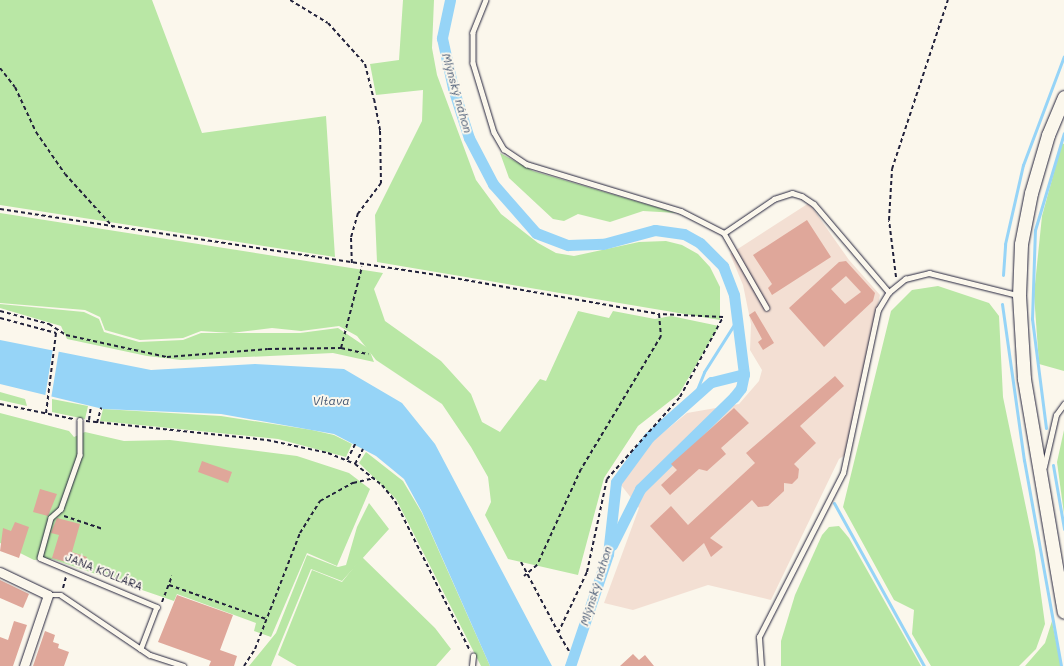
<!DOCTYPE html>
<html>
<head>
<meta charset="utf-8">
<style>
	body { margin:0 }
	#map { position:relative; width:1064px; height:666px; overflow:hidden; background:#fbf7ec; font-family:Mali,sans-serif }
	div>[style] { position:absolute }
	.built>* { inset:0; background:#f3dfd3 }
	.green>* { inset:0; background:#b9e7a5 }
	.water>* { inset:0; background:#96d4f7 }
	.pier>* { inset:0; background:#fbf7ec }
	.stream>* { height:3px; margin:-1.5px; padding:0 1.5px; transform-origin:1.5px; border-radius:1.5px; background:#96d4f7 }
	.canal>* { height:11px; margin:-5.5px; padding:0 5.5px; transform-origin:5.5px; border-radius:5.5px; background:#96d4f7 }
	.building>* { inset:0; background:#dfa79a }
	.path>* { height:2px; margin-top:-1px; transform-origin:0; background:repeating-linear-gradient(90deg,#22223b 0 4px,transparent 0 7px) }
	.roads { filter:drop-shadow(0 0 1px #22223b) drop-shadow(0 0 1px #22223b) }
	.lane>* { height:4.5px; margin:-2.25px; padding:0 2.25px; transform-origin:2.25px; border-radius:2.25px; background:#fbf7ec }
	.street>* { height:9px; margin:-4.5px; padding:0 4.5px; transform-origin:4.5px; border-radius:4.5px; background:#fbf7ec }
	.secondary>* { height:13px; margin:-6.5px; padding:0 6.5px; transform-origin:6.5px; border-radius:6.5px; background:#fbf7ec }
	span { translate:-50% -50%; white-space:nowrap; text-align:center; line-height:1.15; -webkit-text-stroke:4px #fbf7ec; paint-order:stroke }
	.street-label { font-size:11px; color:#22223b }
	.water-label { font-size:12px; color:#455773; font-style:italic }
</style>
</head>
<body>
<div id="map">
	<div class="built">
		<div style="clip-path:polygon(809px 203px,849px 260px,880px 295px,845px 455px,839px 459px,771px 600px,708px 585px,633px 610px,604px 603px,639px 508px,621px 485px,654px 440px,687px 413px,739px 404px,759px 381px,762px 370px,750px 350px,751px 324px,743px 285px,730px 254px)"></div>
	</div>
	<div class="green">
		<div style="clip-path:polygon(0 0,152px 0,202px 133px,326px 116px,335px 257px,0 205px)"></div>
		<div style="clip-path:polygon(403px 0,434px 0,432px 48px,437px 75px,476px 180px,501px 214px,538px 243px,556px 253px,574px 256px,639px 242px,666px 241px,682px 245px,698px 254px,710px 267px,720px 287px,720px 320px,377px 262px,375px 215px,422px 121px,423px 90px,376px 95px,370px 64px,399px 60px)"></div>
		<div style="clip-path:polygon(1062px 143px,1064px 144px,1064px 371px,1039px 364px,1034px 294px,1042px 216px)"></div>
		<div style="clip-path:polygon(500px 153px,533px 171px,676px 213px,643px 211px,610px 222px,578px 214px,564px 221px,553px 219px,509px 178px)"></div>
		<div style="clip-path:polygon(0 213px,383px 273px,374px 289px,385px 321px,441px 361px,471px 394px,482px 422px,500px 432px,540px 379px,546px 381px,578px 311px,609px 318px,613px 311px,655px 319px,671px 316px,719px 326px,679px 394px,638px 426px,604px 478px,578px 575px,508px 559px,485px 515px,491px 502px,488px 477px,471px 447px,442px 404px,376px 360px,357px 336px,339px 326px,301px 331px,272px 328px,231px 333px,201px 331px,183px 338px,140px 340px,105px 330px,100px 317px,85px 310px,0 303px)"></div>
		<div style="clip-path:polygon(938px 286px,989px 303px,999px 316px,1003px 397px,1035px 551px,1045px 624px,1036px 649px,1019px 666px,931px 666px,912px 634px,914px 610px,894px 600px,843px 507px,891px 311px,912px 290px)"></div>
		<div style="clip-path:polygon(0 304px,84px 312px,99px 319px,104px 332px,139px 342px,183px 340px,201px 333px,300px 333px,338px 328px,369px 349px,374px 362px,333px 353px,181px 360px,147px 356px,67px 339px,61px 326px,0 308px)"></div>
		<div style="clip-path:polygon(0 392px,25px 399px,27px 406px,0 400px)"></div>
		<div style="clip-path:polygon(52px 399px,88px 406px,85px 419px,52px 412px)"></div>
		<div style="clip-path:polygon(103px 409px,221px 416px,312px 430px,334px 435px,352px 444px,346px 457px,278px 439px,100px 421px)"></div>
		<div style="clip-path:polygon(0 413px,69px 431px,74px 437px,85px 432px,124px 441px,170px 440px,297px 456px,349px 473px,370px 489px,337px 566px,307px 553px,271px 637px,254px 631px,256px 623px,177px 594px,174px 601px,52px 559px,34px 560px,0 543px)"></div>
		<div style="clip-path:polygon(1064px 430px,1064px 514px,1057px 462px)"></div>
		<div style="clip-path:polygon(366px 452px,403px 481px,422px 513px,490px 666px,481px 666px,396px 499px,359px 463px)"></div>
		<div style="clip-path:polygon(369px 503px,389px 529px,342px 581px,311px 569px,271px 666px,249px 666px,276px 633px,307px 555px,338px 567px,346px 565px,357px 527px)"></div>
		<div style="clip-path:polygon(839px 526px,849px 538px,921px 666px,781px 666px,781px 641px,795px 595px,822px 535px,829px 527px)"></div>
		<div style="clip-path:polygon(362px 557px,435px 628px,451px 649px,436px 666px,297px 666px,278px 655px,312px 570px,342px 582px)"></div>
		<div style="clip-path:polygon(1052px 621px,1061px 666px,1025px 666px,1045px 643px)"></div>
	</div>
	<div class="water">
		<div style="clip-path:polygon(0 340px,151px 370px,255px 364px,344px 369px,402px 403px,435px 444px,552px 666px,490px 666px,422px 512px,404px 479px,376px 456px,334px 434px,221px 414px,103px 409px,0 384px)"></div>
		<div style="clip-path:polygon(581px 633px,575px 666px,565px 666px)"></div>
	</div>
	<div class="pier">
		<div style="clip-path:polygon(53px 348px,59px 350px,51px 399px,45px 397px)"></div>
	</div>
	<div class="stream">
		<div style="left:1003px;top:275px;width:31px;rotate:-86deg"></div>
		<div style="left:1005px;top:244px;width:81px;rotate:-77.2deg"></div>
		<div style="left:1023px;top:165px;width:116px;rotate:-69.4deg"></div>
		<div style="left:1002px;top:304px;width:158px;rotate:82deg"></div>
		<div style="left:1024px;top:460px;width:209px;rotate:79.8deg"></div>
		<div style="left:694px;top:397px;width:27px;rotate:-68deg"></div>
		<div style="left:704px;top:372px;width:62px;rotate:-57.6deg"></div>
		<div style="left:1046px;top:428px;width:110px;rotate:-97.3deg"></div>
		<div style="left:1032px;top:319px;width:89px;rotate:-88.1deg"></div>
		<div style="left:1035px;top:230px;width:101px;rotate:-73.4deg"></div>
		<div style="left:1053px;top:465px;width:65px;rotate:80.2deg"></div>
		<div style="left:834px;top:503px;width:186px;rotate:61.1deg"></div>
	</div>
	<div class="canal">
		<div style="left:450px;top:0;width:39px;rotate:102deg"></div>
		<div style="left:442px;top:38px;width:51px;rotate:77.6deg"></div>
		<div style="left:453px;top:88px;width:52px;rotate:72.3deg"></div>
		<div style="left:469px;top:138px;width:52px;rotate:62.4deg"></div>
		<div style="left:493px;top:184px;width:65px;rotate:48.7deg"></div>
		<div style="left:536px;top:233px;width:34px;rotate:21deg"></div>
		<div style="left:568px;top:245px;width:35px;rotate:-2deg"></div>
		<div style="left:603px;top:244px;width:54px;rotate:-15.1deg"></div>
		<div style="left:655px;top:230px;width:29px;rotate:8deg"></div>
		<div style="left:684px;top:234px;width:18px;rotate:29deg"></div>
		<div style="left:700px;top:243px;width:33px;rotate:45deg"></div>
		<div style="left:723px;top:266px;width:31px;rotate:69deg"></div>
		<div style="left:734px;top:295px;width:80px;rotate:82.8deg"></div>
		<div style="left:744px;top:374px;width:34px;rotate:166deg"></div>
		<div style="left:711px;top:382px;width:83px;rotate:138.4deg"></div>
		<div style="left:649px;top:437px;width:56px;rotate:126.3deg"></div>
		<div style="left:616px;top:482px;width:72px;rotate:96.3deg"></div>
		<div style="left:608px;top:554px;width:118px;rotate:108.7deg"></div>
		<div style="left:612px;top:545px;width:63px;rotate:-63.4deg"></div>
		<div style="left:640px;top:489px;width:132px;rotate:-44.4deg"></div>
		<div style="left:734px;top:397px;width:11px;rotate:-52deg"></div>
		<div style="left:741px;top:388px;width:14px;rotate:-78deg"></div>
	</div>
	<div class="building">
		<div style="clip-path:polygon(807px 220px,831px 257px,772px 295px,768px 288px,772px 284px,753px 255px)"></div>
		<div style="clip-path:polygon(evenodd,846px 261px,875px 293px,873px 301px,824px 347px,789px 308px,839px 262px,846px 261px,846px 276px,861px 292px,845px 304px,831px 289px,846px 276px)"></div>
		<div style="clip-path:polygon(755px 311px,774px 343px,763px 350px,758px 342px,762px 339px,749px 315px)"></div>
		<div style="clip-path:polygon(835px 376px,844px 386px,800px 426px,816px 443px,794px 464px,799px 469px,798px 478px,792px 484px,784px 483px,784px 491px,768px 506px,758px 507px,752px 500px,710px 538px,723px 547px,711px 557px,704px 543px,683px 562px,650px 526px,671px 506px,688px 525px,755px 463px,746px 453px)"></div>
		<div style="clip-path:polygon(734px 408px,749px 423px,721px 448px,726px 454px,707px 471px,699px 469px,670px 495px,661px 485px,677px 470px,671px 464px)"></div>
		<div style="clip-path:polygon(202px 461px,232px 472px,228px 483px,198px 472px)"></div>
		<div style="clip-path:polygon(40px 489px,57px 494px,48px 516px,33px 512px)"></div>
		<div style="clip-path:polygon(57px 518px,80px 524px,72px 552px,87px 557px,84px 567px,52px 558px,59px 535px,51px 533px)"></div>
		<div style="clip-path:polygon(15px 522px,29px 527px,19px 558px,0 551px,3px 528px,11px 531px)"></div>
		<div style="clip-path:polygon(0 580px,29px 594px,23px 608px,0 598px)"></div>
		<div style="clip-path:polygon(177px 595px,233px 615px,220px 650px,237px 656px,234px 666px,209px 666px,211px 661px,158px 642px)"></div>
		<div style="clip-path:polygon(14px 621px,27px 625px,13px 666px,0 666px,0 637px,8px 640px)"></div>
		<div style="clip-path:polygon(45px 631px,55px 635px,53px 642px,59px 644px,58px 648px,69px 652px,64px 666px,33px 666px)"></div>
		<div style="clip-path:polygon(633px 654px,639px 660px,645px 655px,654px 666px,620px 666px)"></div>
	</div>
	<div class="path">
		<div style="left:290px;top:0;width:44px;rotate:31.2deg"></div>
		<div style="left:328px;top:23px;width:55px;rotate:47.9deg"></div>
		<div style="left:365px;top:64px;width:36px;rotate:76deg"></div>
		<div style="left:374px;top:99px;width:33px;rotate:79deg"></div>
		<div style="left:380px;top:131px;width:52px;rotate:88.9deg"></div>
		<div style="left:381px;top:183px;width:38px;rotate:127deg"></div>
		<div style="left:358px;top:213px;width:26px;rotate:106deg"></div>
		<div style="left:351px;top:238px;width:26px;rotate:88deg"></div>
		<div style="left:0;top:68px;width:24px;rotate:52deg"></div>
		<div style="left:15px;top:87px;width:50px;rotate:65deg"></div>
		<div style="left:36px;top:132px;width:51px;rotate:55.4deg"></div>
		<div style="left:65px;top:174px;width:72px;rotate:47.8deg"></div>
		<div style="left:0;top:209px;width:442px;rotate:8.6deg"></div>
		<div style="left:437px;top:275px;width:225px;rotate:10deg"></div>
		<div style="left:659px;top:314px;width:22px;rotate:85deg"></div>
		<div style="left:661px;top:336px;width:155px;rotate:121deg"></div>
		<div style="left:581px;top:469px;width:106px;rotate:114.6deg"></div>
		<div style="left:537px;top:565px;width:17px;rotate:140deg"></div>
		<div style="left:896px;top:277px;width:57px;rotate:-97deg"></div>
		<div style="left:889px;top:220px;width:51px;rotate:-86.6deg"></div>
		<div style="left:892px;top:169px;width:178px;rotate:-71.7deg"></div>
		<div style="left:0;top:311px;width:51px;rotate:14.9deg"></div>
		<div style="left:49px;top:324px;width:20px;rotate:33deg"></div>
		<div style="left:66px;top:335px;width:103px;rotate:12.3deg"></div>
		<div style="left:167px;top:357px;width:101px;rotate:-4.5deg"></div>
		<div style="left:268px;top:349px;width:73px;rotate:-0.8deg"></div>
		<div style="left:341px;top:348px;width:28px;rotate:13deg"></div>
		<div style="left:0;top:318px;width:58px;rotate:15deg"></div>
		<div style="left:56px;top:333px;width:81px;rotate:97.1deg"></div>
		<div style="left:341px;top:348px;width:84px;rotate:-75.5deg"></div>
		<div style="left:0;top:404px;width:76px;rotate:11.5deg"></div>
		<div style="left:89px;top:420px;width:14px;rotate:-82deg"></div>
		<div style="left:86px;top:421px;width:182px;rotate:6deg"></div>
		<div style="left:267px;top:440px;width:62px;rotate:12deg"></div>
		<div style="left:328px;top:453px;width:29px;rotate:22deg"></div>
		<div style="left:355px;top:464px;width:34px;rotate:38deg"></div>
		<div style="left:382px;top:485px;width:21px;rotate:51deg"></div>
		<div style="left:395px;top:501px;width:168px;rotate:63.4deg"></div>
		<div style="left:97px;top:423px;width:16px;rotate:-75deg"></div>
		<div style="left:347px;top:460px;width:18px;rotate:-63deg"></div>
		<div style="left:355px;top:464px;width:17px;rotate:-62deg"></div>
		<div style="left:64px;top:516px;width:41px;rotate:18.4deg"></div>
		<div style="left:521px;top:562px;width:79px;rotate:62.1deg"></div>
		<div style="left:169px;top:585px;width:103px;rotate:19.3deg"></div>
		<div style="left:63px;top:588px;width:11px;rotate:-75deg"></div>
		<div style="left:162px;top:602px;width:28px;rotate:-69deg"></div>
		<div style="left:569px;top:651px;width:21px;rotate:-121deg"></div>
		<div style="left:558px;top:633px;width:68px;rotate:-64.6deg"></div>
		<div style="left:587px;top:572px;width:95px;rotate:-77.9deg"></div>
		<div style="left:607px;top:479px;width:110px;rotate:-48.3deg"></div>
		<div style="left:680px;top:397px;width:91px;rotate:-61.7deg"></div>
		<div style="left:723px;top:317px;width:64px;rotate:-177.3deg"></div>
		<div style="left:244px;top:666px;width:20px;rotate:-57deg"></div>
		<div style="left:255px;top:649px;width:124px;rotate:-68.8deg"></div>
		<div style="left:300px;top:533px;width:38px;rotate:-58deg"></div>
		<div style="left:320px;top:501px;width:38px;rotate:-29deg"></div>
		<div style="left:353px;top:483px;width:22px;rotate:-13deg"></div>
	</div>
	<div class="roads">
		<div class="lane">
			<div style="left:486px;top:0;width:35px;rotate:112deg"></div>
			<div style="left:473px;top:33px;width:30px;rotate:90deg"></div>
			<div style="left:473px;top:63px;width:72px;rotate:73.1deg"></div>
			<div style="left:494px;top:132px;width:20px;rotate:60deg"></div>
			<div style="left:504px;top:149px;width:27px;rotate:34deg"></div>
			<div style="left:526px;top:164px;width:162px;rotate:16.9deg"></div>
			<div style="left:681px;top:211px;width:48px;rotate:27.1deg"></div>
			<div style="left:724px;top:233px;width:86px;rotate:60.2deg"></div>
			<div style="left:724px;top:233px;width:60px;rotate:-34.2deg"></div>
			<div style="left:774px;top:199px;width:19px;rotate:-18deg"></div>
			<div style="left:792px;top:193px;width:10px;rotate:17deg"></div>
			<div style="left:802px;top:196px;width:14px;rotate:34deg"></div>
			<div style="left:814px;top:204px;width:116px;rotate:49.6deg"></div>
			<div style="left:80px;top:420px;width:35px;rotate:90deg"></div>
			<div style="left:80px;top:455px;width:57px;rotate:109.4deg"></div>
			<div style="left:61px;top:509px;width:13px;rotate:138deg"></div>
			<div style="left:51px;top:518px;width:41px;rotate:105.4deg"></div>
			<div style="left:40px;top:558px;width:127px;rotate:22.7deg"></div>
			<div style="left:157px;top:607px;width:45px;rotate:110.9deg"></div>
			<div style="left:1044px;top:467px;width:53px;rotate:-77deg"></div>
			<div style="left:1056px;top:415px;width:14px;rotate:-54deg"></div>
			<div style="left:48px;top:595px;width:13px"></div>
			<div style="left:61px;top:595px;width:107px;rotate:34deg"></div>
			<div style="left:150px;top:655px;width:35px;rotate:18deg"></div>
			<div style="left:472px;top:666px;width:10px;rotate:-84deg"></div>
			<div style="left:761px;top:666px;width:29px;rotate:-94deg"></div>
			<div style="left:759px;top:637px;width:184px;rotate:-62.9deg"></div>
			<div style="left:843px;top:473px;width:167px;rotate:-77.9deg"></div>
			<div style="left:878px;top:310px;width:21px;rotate:-59deg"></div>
			<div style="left:889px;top:292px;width:21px;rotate:-39deg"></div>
			<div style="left:905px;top:279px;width:25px;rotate:-14deg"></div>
			<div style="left:929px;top:273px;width:91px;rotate:14deg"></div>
		</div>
		<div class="street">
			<div style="left:0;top:572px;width:53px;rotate:25.6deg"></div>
			<div style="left:48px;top:595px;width:75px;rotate:108.7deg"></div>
		</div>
		<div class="secondary">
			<div style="left:1064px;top:97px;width:41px;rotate:112.8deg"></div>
			<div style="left:1048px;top:135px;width:60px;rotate:106.3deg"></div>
			<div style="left:1031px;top:193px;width:52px;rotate:101.1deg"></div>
			<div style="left:1021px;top:244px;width:51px;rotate:92.2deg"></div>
			<div style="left:1019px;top:295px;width:84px;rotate:86.6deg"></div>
			<div style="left:1024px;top:379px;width:236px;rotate:80.3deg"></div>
		</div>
	</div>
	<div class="street-label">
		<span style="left:104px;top:572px;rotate:22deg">JANA KOLLÁRA</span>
	</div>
	<div class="water-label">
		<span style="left:457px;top:93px;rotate:74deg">Mlýnský náhon</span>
		<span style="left:331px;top:401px">Vltava</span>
		<span style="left:596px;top:586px;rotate:-73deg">Mlýnský náhon</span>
	</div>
</div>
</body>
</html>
